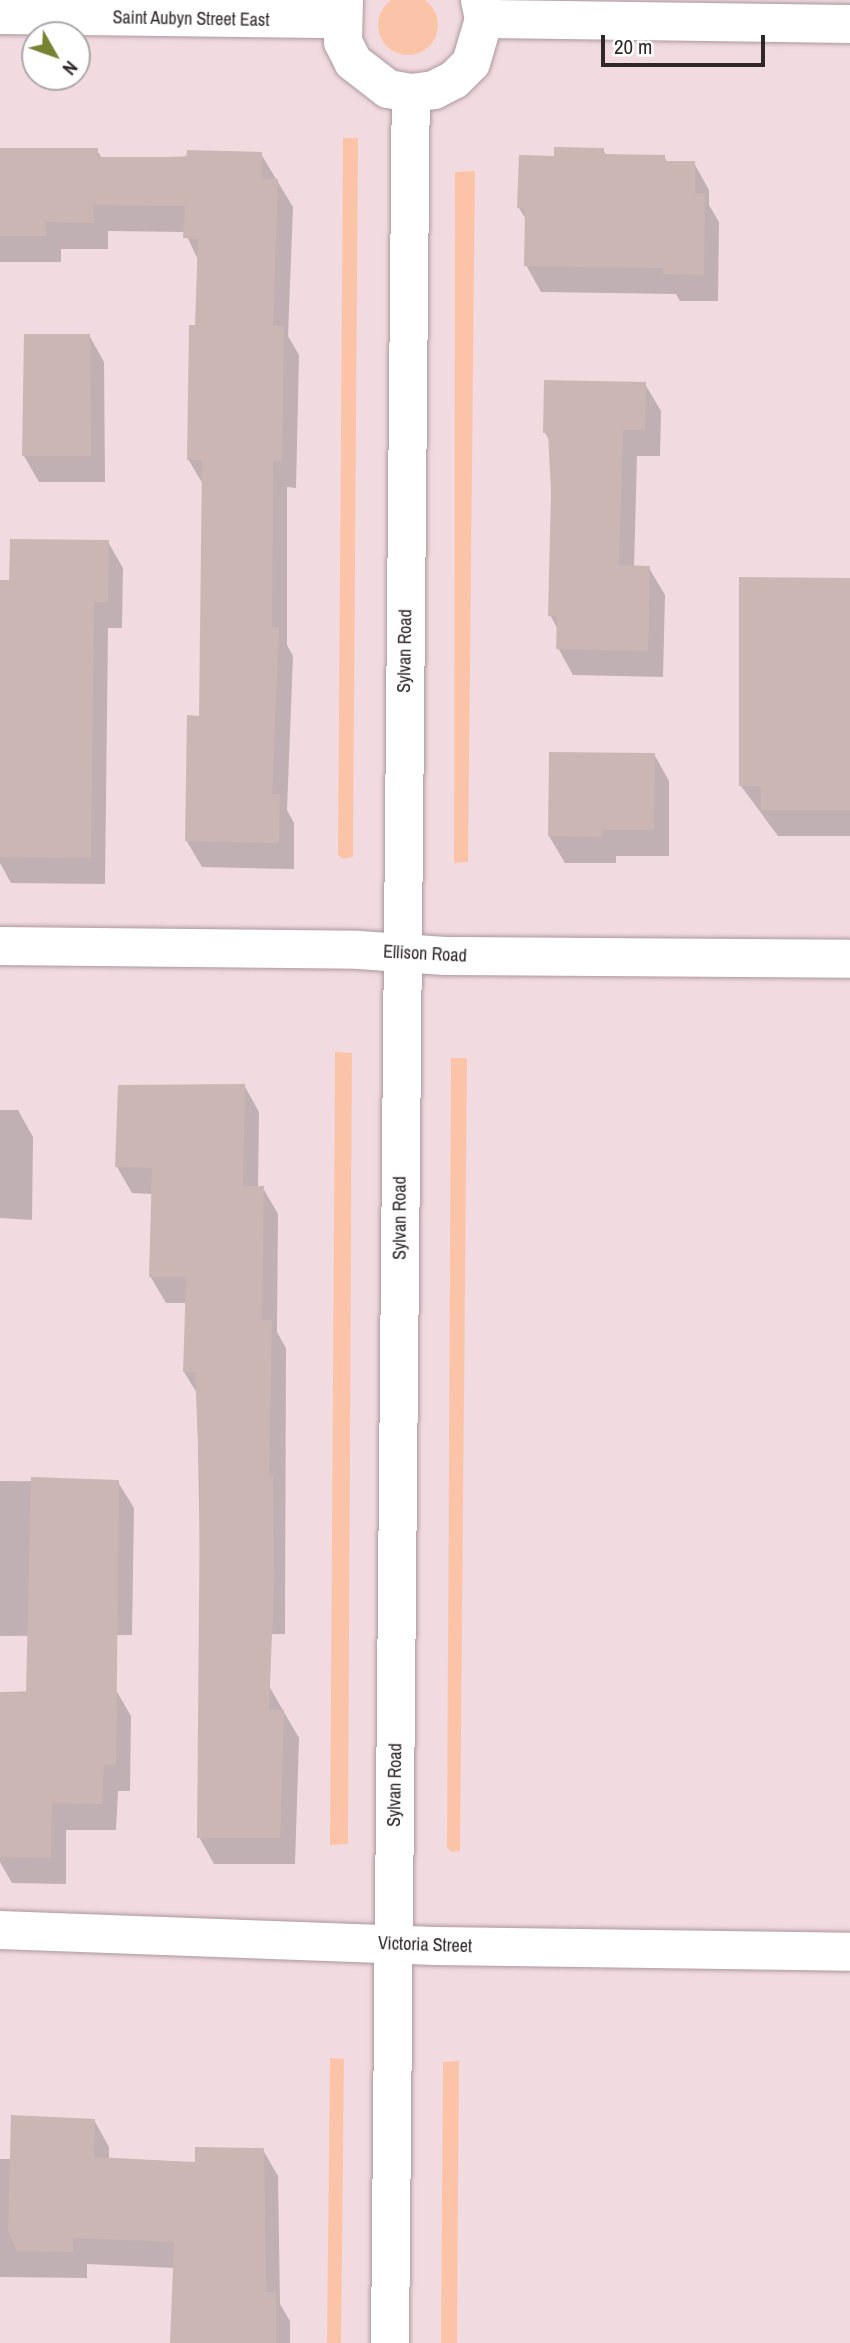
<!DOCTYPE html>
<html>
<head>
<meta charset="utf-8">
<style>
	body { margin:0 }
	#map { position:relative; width:850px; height:2343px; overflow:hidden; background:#f1dbe0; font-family:"Archivo Narrow",sans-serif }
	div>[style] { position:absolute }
	.green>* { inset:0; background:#fbc4a9 }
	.round { border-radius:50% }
	.shadow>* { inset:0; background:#0003 }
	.building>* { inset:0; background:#ccb6b3 }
	.roads { filter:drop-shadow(0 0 2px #ac979d) drop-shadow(0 0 2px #ac979d) }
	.street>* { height:38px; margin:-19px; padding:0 19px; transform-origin:19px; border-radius:19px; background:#fff }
	.secondary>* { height:38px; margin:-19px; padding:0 19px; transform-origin:19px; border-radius:19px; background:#fff }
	span { translate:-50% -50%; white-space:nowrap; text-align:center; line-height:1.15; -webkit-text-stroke:7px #fff; paint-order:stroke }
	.street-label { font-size:18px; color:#30272a }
	.north { position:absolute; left:21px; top:21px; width:70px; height:70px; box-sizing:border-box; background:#fff; border:2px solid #aca9aa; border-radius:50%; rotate:130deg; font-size:19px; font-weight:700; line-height:28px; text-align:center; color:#30272a }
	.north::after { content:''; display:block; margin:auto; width:24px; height:32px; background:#778331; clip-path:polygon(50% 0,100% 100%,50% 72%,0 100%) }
	.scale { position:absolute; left:601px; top:35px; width:164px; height:32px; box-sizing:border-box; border:4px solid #30272a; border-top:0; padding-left:9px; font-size:21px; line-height:24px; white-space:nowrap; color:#30272a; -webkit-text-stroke:5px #fff; paint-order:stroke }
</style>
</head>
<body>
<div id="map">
	<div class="green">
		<div class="round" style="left:378px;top:-5px;width:60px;height:60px"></div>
		<div style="clip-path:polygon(343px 138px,358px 138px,353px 857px,343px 859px,338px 855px)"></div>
		<div style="clip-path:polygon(475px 171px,468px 862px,454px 863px,455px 172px)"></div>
		<div style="clip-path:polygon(335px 1052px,352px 1053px,348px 1844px,330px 1845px)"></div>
		<div style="clip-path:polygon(451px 1058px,467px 1058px,460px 1851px,452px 1852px,447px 1848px)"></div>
		<div style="clip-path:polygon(330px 2058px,344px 2059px,341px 2343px,327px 2343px)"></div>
		<div style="clip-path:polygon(459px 2061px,457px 2343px,441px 2343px,443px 2062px)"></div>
	</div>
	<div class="shadow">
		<div style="clip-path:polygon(0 150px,97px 150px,102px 159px,261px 154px,293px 207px,288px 336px,299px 355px,296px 488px,287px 487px,287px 645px,293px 656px,287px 810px,294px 823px,294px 869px,202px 867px,186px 840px,201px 717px,204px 486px,188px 459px,199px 262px,185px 232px,108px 231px,108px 249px,61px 249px,61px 262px,0 262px)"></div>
		<div style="clip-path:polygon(603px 150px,607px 156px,664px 157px,668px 163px,694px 163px,709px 190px,709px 205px,719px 222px,718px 301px,680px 301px,676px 294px,541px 292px,526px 265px,527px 221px,519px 208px,556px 157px)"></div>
		<div style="clip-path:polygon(89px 335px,104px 362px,105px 482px,39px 482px,24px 456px)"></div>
		<div style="clip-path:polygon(645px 384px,661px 411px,660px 456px,637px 456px,634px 568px,649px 568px,665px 595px,663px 677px,573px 675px,558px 648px,559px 631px,550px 615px,552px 492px,550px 442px,545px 432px)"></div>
		<div style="clip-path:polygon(108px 542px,123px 568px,122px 628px,108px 628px,105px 884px,11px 883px,0 863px,0 647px,11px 582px)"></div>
		<div style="clip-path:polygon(850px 579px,850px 836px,778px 836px,741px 786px)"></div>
		<div style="clip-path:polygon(550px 753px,654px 754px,669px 781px,669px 856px,616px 856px,616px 863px,565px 863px,549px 836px)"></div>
		<div style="clip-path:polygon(244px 1085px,259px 1112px,258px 1188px,263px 1188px,278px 1214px,277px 1332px,286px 1348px,285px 1634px,216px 1635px,201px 1608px,197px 1393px,184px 1372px,187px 1303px,166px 1303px,150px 1276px,153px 1194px,132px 1193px,117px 1167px)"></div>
		<div style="clip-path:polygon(0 1110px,18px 1110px,33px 1137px,32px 1220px,0 1218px)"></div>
		<div style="clip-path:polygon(0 1481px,118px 1482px,134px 1508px,132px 1635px,0 1636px)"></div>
		<div style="clip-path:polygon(269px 1686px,299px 1738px,295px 1864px,214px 1864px,199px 1837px)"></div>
		<div style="clip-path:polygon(116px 1690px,131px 1716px,130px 1791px,118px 1791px,116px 1830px,66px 1830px,66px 1884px,12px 1883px,0 1862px,0 1692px)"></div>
		<div style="clip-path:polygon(94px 2120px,109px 2147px,109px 2160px,197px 2164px,263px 2150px,278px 2176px,280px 2304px,290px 2321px,290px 2343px,172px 2343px,175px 2268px,87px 2264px,87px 2278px,0 2277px,0 2159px,12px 2159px)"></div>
	</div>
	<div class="building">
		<div style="clip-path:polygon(554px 147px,604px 148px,604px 154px,665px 155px,665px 161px,695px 161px,695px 194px,705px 193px,704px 275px,663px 274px,663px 268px,524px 266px,525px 209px,517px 208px,519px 155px,554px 156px)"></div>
		<div style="clip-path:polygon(0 148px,98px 148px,98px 157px,186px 157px,187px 150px,262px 152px,262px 179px,278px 179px,273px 326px,284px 326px,282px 462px,273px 461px,272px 628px,279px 627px,272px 794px,280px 794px,279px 843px,185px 841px,187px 715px,199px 716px,202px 460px,187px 460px,189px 325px,195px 325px,198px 239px,183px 238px,185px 206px,93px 205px,94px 223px,46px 222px,46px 236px,0 236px)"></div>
		<div style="clip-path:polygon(24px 334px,90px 334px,91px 456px,22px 456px)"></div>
		<div style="clip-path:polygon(544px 380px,646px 382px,645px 430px,623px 430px,619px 565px,650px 566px,648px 651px,556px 649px,557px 616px,548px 616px,551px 492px,548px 433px,543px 433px)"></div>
		<div style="clip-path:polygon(10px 539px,109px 540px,108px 602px,94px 602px,91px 858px,0 857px,0 580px,9px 580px)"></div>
		<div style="clip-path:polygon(739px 577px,850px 578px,850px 810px,761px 810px,761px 786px,739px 786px)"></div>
		<div style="clip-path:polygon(549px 752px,655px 753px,654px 830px,602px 830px,602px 837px,548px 836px)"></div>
		<div style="clip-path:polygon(245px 1084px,243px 1186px,264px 1186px,262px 1320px,272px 1320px,269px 1475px,273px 1475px,274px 1583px,269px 1710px,284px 1710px,280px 1838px,197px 1838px,200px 1488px,195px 1372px,183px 1372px,186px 1277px,149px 1277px,152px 1168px,115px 1167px,118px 1085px)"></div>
		<div style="clip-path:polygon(31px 1477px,119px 1480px,116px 1765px,104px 1765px,102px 1804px,52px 1803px,51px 1858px,0 1857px,0 1692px,26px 1693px)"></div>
		<div style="clip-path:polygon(11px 2115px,95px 2119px,94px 2157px,195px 2162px,195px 2147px,264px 2148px,266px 2292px,276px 2292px,276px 2343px,170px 2343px,174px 2242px,73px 2238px,73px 2252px,17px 2251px,8px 2231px)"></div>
	</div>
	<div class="roads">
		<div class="street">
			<div style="left:0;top:946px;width:359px;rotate:0.6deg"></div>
			<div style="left:359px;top:950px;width:86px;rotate:4deg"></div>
			<div style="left:445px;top:956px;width:405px;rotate:0.4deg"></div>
			<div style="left:0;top:1930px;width:436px;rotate:2.1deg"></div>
			<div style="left:436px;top:1946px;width:414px;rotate:0.8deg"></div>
		</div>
		<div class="secondary">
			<div style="left:344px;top:0;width:42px;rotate:91.4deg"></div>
			<div style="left:343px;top:42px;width:22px;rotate:63deg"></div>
			<div style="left:353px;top:62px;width:44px;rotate:37.6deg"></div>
			<div style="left:388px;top:89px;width:23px;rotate:10deg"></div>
			<div style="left:411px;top:93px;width:23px;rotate:-7deg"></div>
			<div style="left:434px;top:90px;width:22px;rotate:-27deg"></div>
			<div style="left:454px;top:80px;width:24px;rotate:-45deg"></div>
			<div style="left:471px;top:63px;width:46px;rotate:-73.5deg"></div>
			<div style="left:484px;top:19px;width:19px;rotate:-102deg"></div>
			<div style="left:0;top:15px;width:341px;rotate:0.7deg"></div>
			<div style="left:484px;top:19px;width:366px;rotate:0.8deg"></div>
			<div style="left:390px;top:2343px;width:2250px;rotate:-89.47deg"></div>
		</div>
	</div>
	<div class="street-label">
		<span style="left:191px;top:19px;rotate:1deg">Saint Aubyn Street East</span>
		<span style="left:405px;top:651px;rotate:-89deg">Sylvan Road</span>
		<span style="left:425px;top:954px;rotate:3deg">Ellison Road</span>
		<span style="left:400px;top:1218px;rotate:-90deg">Sylvan Road</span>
		<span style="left:395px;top:1785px;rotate:-89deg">Sylvan Road</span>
		<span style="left:425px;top:1945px;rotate:2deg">Victoria Street</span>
	</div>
	<div class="north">N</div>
	<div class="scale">20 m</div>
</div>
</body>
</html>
